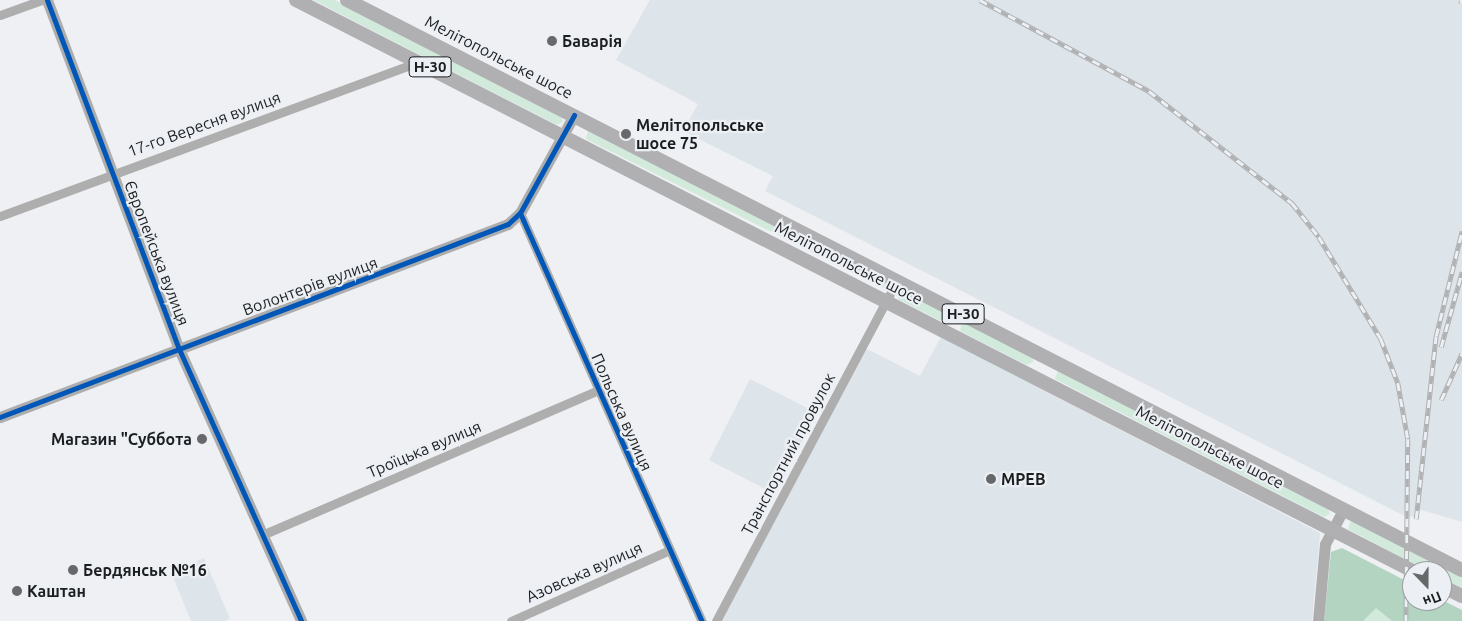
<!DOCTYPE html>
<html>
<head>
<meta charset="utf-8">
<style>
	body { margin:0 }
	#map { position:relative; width:1462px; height:621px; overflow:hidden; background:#eef0f3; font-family:Ubuntu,sans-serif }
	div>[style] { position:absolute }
	.built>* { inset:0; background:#dde4ea }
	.green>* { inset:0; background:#d1eadb }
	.forest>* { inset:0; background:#b2d4c0 }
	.street>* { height:9px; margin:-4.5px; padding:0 4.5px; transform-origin:4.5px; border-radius:4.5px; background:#adaead }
	.secondary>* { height:11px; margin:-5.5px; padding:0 5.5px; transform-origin:5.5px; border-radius:5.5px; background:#adadad }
	.primary>* { height:14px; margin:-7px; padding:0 7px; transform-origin:7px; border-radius:7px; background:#b0b0b2 }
	.rail>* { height:4.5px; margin-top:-2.25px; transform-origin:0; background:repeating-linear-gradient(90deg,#ecf0f5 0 8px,#b0b1b2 0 16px); box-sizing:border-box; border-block:1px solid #b0b1b2 }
	.cycleway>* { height:5px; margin:-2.5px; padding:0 2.5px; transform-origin:2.5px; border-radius:2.5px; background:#0057b8 }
	.dots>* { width:14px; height:14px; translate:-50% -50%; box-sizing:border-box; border:2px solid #ecf0f5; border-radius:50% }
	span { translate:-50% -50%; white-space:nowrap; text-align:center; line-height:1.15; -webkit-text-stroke:4.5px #ecf0f5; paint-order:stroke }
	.shield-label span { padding:1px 4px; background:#ecf0f5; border:1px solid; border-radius:4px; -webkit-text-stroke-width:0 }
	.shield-label { font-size:15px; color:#1d1e20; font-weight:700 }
	.poi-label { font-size:16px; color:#1d1e20; font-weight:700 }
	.left { translate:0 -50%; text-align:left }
	.right { translate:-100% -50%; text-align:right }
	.street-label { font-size:16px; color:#1d1e20 }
	.north { position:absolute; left:1402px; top:561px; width:50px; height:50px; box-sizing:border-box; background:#ecf0f5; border:1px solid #999ca0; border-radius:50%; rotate:158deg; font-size:14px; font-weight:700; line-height:20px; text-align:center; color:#1d1e20 }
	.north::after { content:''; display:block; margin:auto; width:18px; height:22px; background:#66686a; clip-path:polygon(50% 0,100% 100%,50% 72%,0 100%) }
</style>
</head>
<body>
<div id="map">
	<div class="built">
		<div style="clip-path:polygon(650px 0,1462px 0,1462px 522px,1415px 508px,1414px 517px,1405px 516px,765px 191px,773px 176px,683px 131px,698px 104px,616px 60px)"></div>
		<div style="clip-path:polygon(941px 337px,1320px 533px,1312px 621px,721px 621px,865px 348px,920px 376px)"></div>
		<div style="clip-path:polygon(750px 379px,817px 413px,775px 494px,709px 460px)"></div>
		<div style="clip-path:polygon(204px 558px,230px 619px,224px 621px,191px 621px,171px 572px)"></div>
	</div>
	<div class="green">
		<div style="clip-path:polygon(313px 0,335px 0,561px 116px,563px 122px,557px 125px)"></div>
		<div style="clip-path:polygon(588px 130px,888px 284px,887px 290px,586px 139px)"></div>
		<div style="clip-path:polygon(900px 290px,951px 316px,951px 320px,945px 323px,898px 299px)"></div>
		<div style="clip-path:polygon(962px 322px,1033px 358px,1033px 362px,1027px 365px,960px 331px)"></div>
		<div style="clip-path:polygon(1058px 370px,1328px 509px,1330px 514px,1324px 517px,1055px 379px)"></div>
		<div style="clip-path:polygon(1351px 520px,1462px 576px,1462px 588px,1442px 578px,1442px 571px,1427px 571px,1348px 529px)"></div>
		<div style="clip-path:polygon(1376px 607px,1392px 621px,1363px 621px)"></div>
	</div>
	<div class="forest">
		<div style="clip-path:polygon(1342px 548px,1412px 584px,1412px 601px,1442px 600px,1462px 610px,1462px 621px,1392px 621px,1376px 608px,1363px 621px,1324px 621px,1331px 552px)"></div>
	</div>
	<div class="street">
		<div style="left:0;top:15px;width:45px;rotate:-19.7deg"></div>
		<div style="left:520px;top:213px;width:447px;rotate:66deg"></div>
		<div style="left:0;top:216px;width:445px;rotate:-20.2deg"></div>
		<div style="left:262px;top:535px;width:366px;rotate:-23.3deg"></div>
		<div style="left:511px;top:621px;width:174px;rotate:-24.1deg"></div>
		<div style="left:716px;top:621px;width:386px;rotate:-62deg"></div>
	</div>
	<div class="secondary">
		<div style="left:47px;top:0;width:373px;rotate:69.3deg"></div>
		<div style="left:179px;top:349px;width:298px;rotate:65.8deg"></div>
		<div style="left:0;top:417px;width:543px;rotate:-20.8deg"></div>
		<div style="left:508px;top:224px;width:16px;rotate:-43deg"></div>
		<div style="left:520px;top:213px;width:112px;rotate:-61.1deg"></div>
		<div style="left:1318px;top:621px;width:77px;rotate:-84.8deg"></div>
		<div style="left:1325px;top:544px;width:38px;rotate:-62deg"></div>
	</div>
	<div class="primary">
		<div style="left:296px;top:0;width:1254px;rotate:27.08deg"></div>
		<div style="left:347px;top:0;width:1252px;rotate:27.08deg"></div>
		<div style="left:1442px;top:586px;width:22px;rotate:27deg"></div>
	</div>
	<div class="rail">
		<div style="left:980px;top:0;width:192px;rotate:28.3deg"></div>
		<div style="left:1149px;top:91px;width:182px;rotate:38.1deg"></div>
		<div style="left:1292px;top:203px;width:43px;rotate:51.5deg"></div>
		<div style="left:1319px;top:237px;width:119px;rotate:58.7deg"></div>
		<div style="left:1381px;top:339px;width:47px;rotate:68.9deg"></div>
		<div style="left:1398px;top:383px;width:57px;rotate:79.9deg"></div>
		<div style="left:1408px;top:439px;width:182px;rotate:90.6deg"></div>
		<div style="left:1461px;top:0;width:3px;rotate:72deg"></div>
		<div style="left:1441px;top:347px;width:78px;rotate:-74.4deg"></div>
		<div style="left:1441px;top:400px;width:51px;rotate:-65.9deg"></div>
		<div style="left:1416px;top:519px;width:184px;rotate:-83.8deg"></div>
		<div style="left:1436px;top:336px;width:108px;rotate:-76.1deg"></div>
	</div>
	<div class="cycleway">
		<div style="left:47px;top:0;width:373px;rotate:69.3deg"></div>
		<div style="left:179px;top:349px;width:298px;rotate:65.8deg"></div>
		<div style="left:520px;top:213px;width:447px;rotate:66deg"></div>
		<div style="left:0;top:417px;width:543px;rotate:-20.8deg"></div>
		<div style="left:508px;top:224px;width:16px;rotate:-43deg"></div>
		<div style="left:520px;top:213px;width:112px;rotate:-61.1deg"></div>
	</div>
	<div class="dots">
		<div style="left:552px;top:41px;background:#66686a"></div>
		<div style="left:626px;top:134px;background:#66686a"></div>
		<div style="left:202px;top:439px;background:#66686a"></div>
		<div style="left:991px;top:479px;background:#66686a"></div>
		<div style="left:73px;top:570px;background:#66686a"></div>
		<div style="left:17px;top:591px;background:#66686a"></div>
	</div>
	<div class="shield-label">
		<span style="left:430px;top:67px">Н-30</span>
		<span style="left:963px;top:314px">Н-30</span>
	</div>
	<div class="poi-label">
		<span class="left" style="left:562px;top:41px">Баварія</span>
		<span class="left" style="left:636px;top:134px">Мелітопольське<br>шосе 75</span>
		<span class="right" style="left:192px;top:439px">Магазин "Суббота</span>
		<span class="left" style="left:1001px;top:479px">МРЕВ</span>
		<span class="left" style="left:83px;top:570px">Бердянськ №16</span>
		<span class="left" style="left:27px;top:591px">Каштан</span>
	</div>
	<div class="street-label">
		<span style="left:499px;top:57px;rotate:27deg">Мелітопольське шосе</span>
		<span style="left:204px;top:124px;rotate:-20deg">17-го Вересня вулиця</span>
		<span style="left:157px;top:253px;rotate:69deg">Європейська вулиця</span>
		<span style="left:849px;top:263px;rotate:27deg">Мелітопольське шосе</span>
		<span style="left:310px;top:286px;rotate:-20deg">Волонтерів вулиця</span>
		<span style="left:622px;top:412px;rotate:66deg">Польська вулиця</span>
		<span style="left:1210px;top:447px;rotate:27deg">Мелітопольське шосе</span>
		<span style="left:424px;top:449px;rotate:-23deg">Троїцька вулиця</span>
		<span style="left:788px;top:454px;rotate:-62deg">Транспортний провулок</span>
		<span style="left:584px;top:572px;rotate:-24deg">Азовська вулиця</span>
	</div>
	<div class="north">Пн</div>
</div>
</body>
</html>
